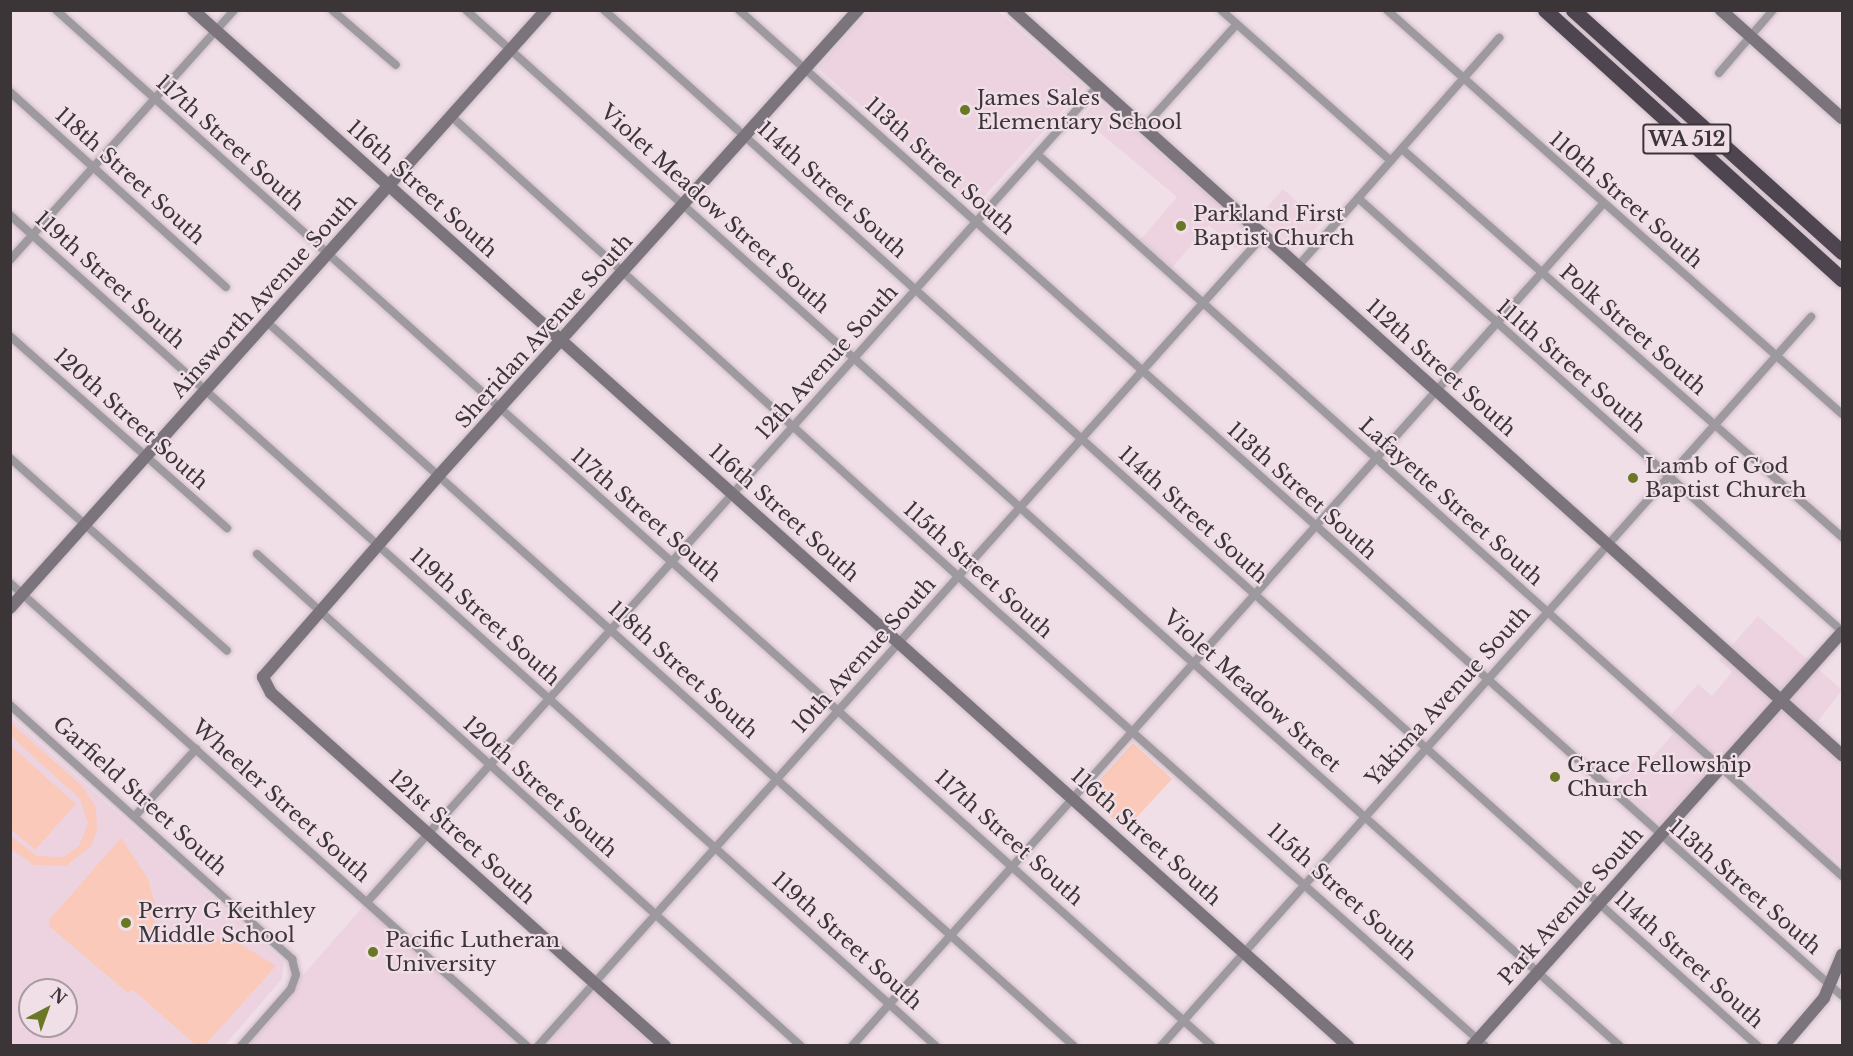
<!DOCTYPE html>
<html>
<head>
<meta charset="utf-8">
<style>
	body { margin:0 }
	#map { position:relative; width:1853px; height:1056px; overflow:hidden; background:#f1dfe8; font-family:"Libre Baskerville",serif }
	div>[style] { position:absolute }
	.built>* { inset:0; background:#edd3e0 }
	.green>* { inset:0; background:#fac9b9 }
	.roads { filter:drop-shadow(0 0 2px #cdbdc5) drop-shadow(0 0 2px #cdbdc5) }
	.street>* { height:8px; margin:-4px; padding:0 4px; transform-origin:4px; border-radius:4px; background:#9e999f }
	.secondary>* { height:12px; margin:-6px; padding:0 6px; transform-origin:6px; border-radius:6px; background:#7b747d }
	.highway>* { height:15px; margin:-7.5px; padding:0 7.5px; transform-origin:7.5px; border-radius:7.5px; background:#4e4551 }
	.dots>* { width:16px; height:16px; translate:-50% -50%; box-sizing:border-box; border:3px solid #f1dfe8; border-radius:50% }
	span { translate:-50% -50%; white-space:nowrap; text-align:center; line-height:1.15; -webkit-text-stroke:4.5px #f1dfe8; paint-order:stroke }
	.shield-label span { padding:2px 4px; background:#f1dfe8; border:2px solid; border-radius:4px; -webkit-text-stroke-width:0 }
	.shield-label { font-size:20px; color:#3c3538; font-weight:700 }
	.poi-label { font-size:21px; color:#3c3538 }
	.left { translate:0 -50%; text-align:left }
	.street-label { font-size:21px; color:#3c3538 }
	.frame { position:absolute; inset:0; border:12px solid #3c3538; pointer-events:none }
	.north { position:absolute; left:18px; top:978px; width:60px; height:60px; box-sizing:border-box; background:#f1dfe8; border:2px solid #a99ba2; border-radius:50%; rotate:41deg; font-size:16px; font-weight:700; line-height:24px; text-align:center; color:#3c3538 }
	.north::after { content:''; display:block; margin:auto; width:21px; height:27px; background:#6a7825; clip-path:polygon(50% 0,100% 100%,50% 72%,0 100%) }
</style>
</head>
<body>
<div id="map">
	<div class="built">
		<div style="clip-path:polygon(869px 11px,998px 11px,1084px 87px,975px 206px,818px 68px)"></div>
		<div style="clip-path:polygon(1098px 99px,1251px 233px,1236px 249px,1209px 225px,1172px 268px,1140px 240px,1177px 197px,1082px 118px)"></div>
		<div style="clip-path:polygon(1283px 189px,1321px 223px,1297px 250px,1259px 216px)"></div>
		<div style="clip-path:polygon(1758px 616px,1842px 690px,1809px 733px,1842px 763px,1842px 865px,1721px 757px,1661px 824px,1614px 783px,1639px 755px,1648px 762px,1673px 734px,1663px 724px,1698px 684px,1712px 696px,1732px 672px,1719px 660px)"></div>
		<div style="clip-path:polygon(evenodd,10px 717px,284px 962px,282px 979px,225px 1045px,11px 1045px,10px 717px,30px 990px,66px 990px,66px 1026px,30px 1026px,30px 990px)"></div>
		<div style="clip-path:polygon(367px 902px,527px 1046px,241px 1046px)"></div>
		<div style="clip-path:polygon(595px 983px,664px 1046px,538px 1046px)"></div>
	</div>
	<div class="green">
		<div style="clip-path:polygon(11px 723px,82px 786px,96px 807px,97px 831px,91px 846px,66px 866px,34px 865px,11px 849px,11px 836px,37px 856px,63px 857px,79px 846px,88px 823px,80px 799px,11px 736px)"></div>
		<div style="clip-path:polygon(1133px 743px,1172px 779px,1125px 830px,1086px 795px)"></div>
		<div style="clip-path:polygon(11px 746px,76px 804px,35px 850px,11px 829px)"></div>
		<div style="clip-path:polygon(121px 838px,148px 879px,155px 904px,154px 945px,168px 938px,200px 936px,234px 940px,276px 966px,205px 1045px,196px 1045px,132px 989px,128px 993px,49px 926px,49px 920px)"></div>
	</div>
	<div class="roads">
		<div class="street">
			<div style="left:56px;top:10px;width:1552px;rotate:41.87deg"></div>
			<div style="left:332px;top:10px;width:84px;rotate:40.7deg"></div>
			<div style="left:466px;top:10px;width:1551px;rotate:41.92deg"></div>
			<div style="left:604px;top:10px;width:1551px;rotate:41.92deg"></div>
			<div style="left:739px;top:10px;width:1479px;rotate:41.79deg"></div>
			<div style="left:1221px;top:10px;width:227px;rotate:41.6deg"></div>
			<div style="left:1387px;top:10px;width:608px;rotate:41.6deg"></div>
			<div style="left:1719px;top:73px;width:83px;rotate:-49.4deg"></div>
			<div style="left:10px;top:92px;width:291px;rotate:42.1deg"></div>
			<div style="left:451px;top:116px;width:731px;rotate:42.23deg"></div>
			<div style="left:992px;top:607px;width:660px;rotate:41.68deg"></div>
			<div style="left:1143px;top:128px;width:140px;rotate:-47.9deg"></div>
			<div style="left:1402px;top:149px;width:587px;rotate:41.41deg"></div>
			<div style="left:1037px;top:154px;width:1081px;rotate:41.89deg"></div>
			<div style="left:1358px;top:198px;width:649px;rotate:41.82deg"></div>
			<div style="left:10px;top:215px;width:1244px;rotate:41.91deg"></div>
			<div style="left:10px;top:260px;width:336px;rotate:-48.1deg"></div>
			<div style="left:1299px;top:265px;width:303px;rotate:-48.6deg"></div>
			<div style="left:267px;top:322px;width:1084px;rotate:41.9deg"></div>
			<div style="left:10px;top:336px;width:290px;rotate:41.5deg"></div>
			<div style="left:10px;top:458px;width:290px;rotate:41.6deg"></div>
			<div style="left:257px;top:554px;width:733px;rotate:42.13deg"></div>
			<div style="left:10px;top:583px;width:694px;rotate:41.85deg"></div>
			<div style="left:10px;top:705px;width:380px;rotate:42deg"></div>
			<div style="left:292px;top:959px;width:16px;rotate:76deg"></div>
			<div style="left:296px;top:975px;width:15px;rotate:110deg"></div>
			<div style="left:291px;top:989px;width:76px;rotate:131.3deg"></div>
			<div style="left:135px;top:816px;width:91px;rotate:-47.7deg"></div>
			<div style="left:367px;top:902px;width:1094px;rotate:-48.15deg"></div>
			<div style="left:538px;top:1046px;width:1088px;rotate:-48.17deg"></div>
			<div style="left:852px;top:1046px;width:1128px;rotate:-48.27deg"></div>
			<div style="left:1161px;top:1046px;width:977px;rotate:-48.28deg"></div>
		</div>
		<div class="secondary">
			<div style="left:193px;top:10px;width:1552px;rotate:41.89deg"></div>
			<div style="left:1013px;top:10px;width:1115px;rotate:41.95deg"></div>
			<div style="left:1721px;top:10px;width:162px;rotate:41.8deg"></div>
			<div style="left:10px;top:608px;width:803px;rotate:-48.13deg"></div>
			<div style="left:665px;top:1046px;width:529px;rotate:-138.14deg"></div>
			<div style="left:271px;top:693px;width:18px;rotate:-117deg"></div>
			<div style="left:263px;top:677px;width:269px;rotate:-48.9deg"></div>
			<div style="left:440px;top:474px;width:625px;rotate:-47.99deg"></div>
			<div style="left:1472px;top:1046px;width:555px;rotate:-48.21deg"></div>
			<div style="left:1783px;top:1046px;width:63px;rotate:-49.5deg"></div>
			<div style="left:1824px;top:998px;width:47px;rotate:-67.3deg"></div>
		</div>
		<div class="highway">
			<div style="left:1545px;top:10px;width:401px;rotate:42.2deg"></div>
			<div style="left:1573px;top:10px;width:362px;rotate:42deg"></div>
		</div>
	</div>
	<div class="dots">
		<div style="left:965px;top:110px;background:#6a7825"></div>
		<div style="left:1181px;top:226px;background:#6a7825"></div>
		<div style="left:1633px;top:478px;background:#6a7825"></div>
		<div style="left:1555px;top:777px;background:#6a7825"></div>
		<div style="left:126px;top:923px;background:#6a7825"></div>
		<div style="left:373px;top:952px;background:#6a7825"></div>
	</div>
	<div class="shield-label">
		<span style="left:1687px;top:139px">WA 512</span>
	</div>
	<div class="poi-label">
		<span class="left" style="left:977px;top:110px">James Sales<br>Elementary School</span>
		<span class="left" style="left:1193px;top:226px">Parkland First<br>Baptist Church</span>
		<span class="left" style="left:1645px;top:478px">Lamb of God<br>Baptist Church</span>
		<span class="left" style="left:1567px;top:777px">Grace Fellowship<br>Church</span>
		<span class="left" style="left:138px;top:923px">Perry G Keithley<br>Middle School</span>
		<span class="left" style="left:385px;top:952px">Pacific Lutheran<br>University</span>
	</div>
	<div class="street-label">
		<span style="left:230px;top:143px;rotate:42deg">117th Street South</span>
		<span style="left:940px;top:166px;rotate:42deg">113th Street South</span>
		<span style="left:130px;top:176px;rotate:42deg">118th Street South</span>
		<span style="left:422px;top:189px;rotate:42deg">116th Street South</span>
		<span style="left:832px;top:190px;rotate:42deg">114th Street South</span>
		<span style="left:1626px;top:200px;rotate:41deg">110th Street South</span>
		<span style="left:715px;top:209px;rotate:42deg">Violet Meadow Street South</span>
		<span style="left:110px;top:280px;rotate:42deg">119th Street South</span>
		<span style="left:264px;top:296px;rotate:-48deg">Ainsworth Avenue South</span>
		<span style="left:1633px;top:330px;rotate:41deg">Polk Street South</span>
		<span style="left:544px;top:331px;rotate:-48deg">Sheridan Avenue South</span>
		<span style="left:827px;top:362px;rotate:-48deg">12th Avenue South</span>
		<span style="left:1571px;top:366px;rotate:41deg">111th Street South</span>
		<span style="left:1441px;top:368px;rotate:42deg">112th Street South</span>
		<span style="left:131px;top:419px;rotate:42deg">120th Street South</span>
		<span style="left:1302px;top:491px;rotate:42deg">113th Street South</span>
		<span style="left:1451px;top:502px;rotate:42deg">Lafayette Street South</span>
		<span style="left:784px;top:513px;rotate:42deg">116th Street South</span>
		<span style="left:646px;top:515px;rotate:41deg">117th Street South</span>
		<span style="left:1193px;top:515px;rotate:42deg">114th Street South</span>
		<span style="left:978px;top:570px;rotate:42deg">115th Street South</span>
		<span style="left:485px;top:617px;rotate:42deg">119th Street South</span>
		<span style="left:864px;top:655px;rotate:-48deg">10th Avenue South</span>
		<span style="left:683px;top:670px;rotate:42deg">118th Street South</span>
		<span style="left:1252px;top:691px;rotate:42deg">Violet Meadow Street</span>
		<span style="left:1448px;top:696px;rotate:-48deg">Yakima Avenue South</span>
		<span style="left:540px;top:787px;rotate:42deg">120th Street South</span>
		<span style="left:140px;top:796px;rotate:42deg">Garfield Street South</span>
		<span style="left:281px;top:801px;rotate:42deg">Wheeler Street South</span>
		<span style="left:462px;top:837px;rotate:42deg">121st Street South</span>
		<span style="left:1146px;top:837px;rotate:42deg">116th Street South</span>
		<span style="left:1009px;top:838px;rotate:42deg">117th Street South</span>
		<span style="left:1745px;top:887px;rotate:41deg">113th Street South</span>
		<span style="left:1342px;top:892px;rotate:42deg">115th Street South</span>
		<span style="left:1571px;top:906px;rotate:-48deg">Park Avenue South</span>
		<span style="left:847px;top:941px;rotate:42deg">119th Street South</span>
		<span style="left:1689px;top:960px;rotate:42deg">114th Street South</span>
	</div>
	<div class="frame"></div>
	<div class="north">N</div>
</div>
</body>
</html>
